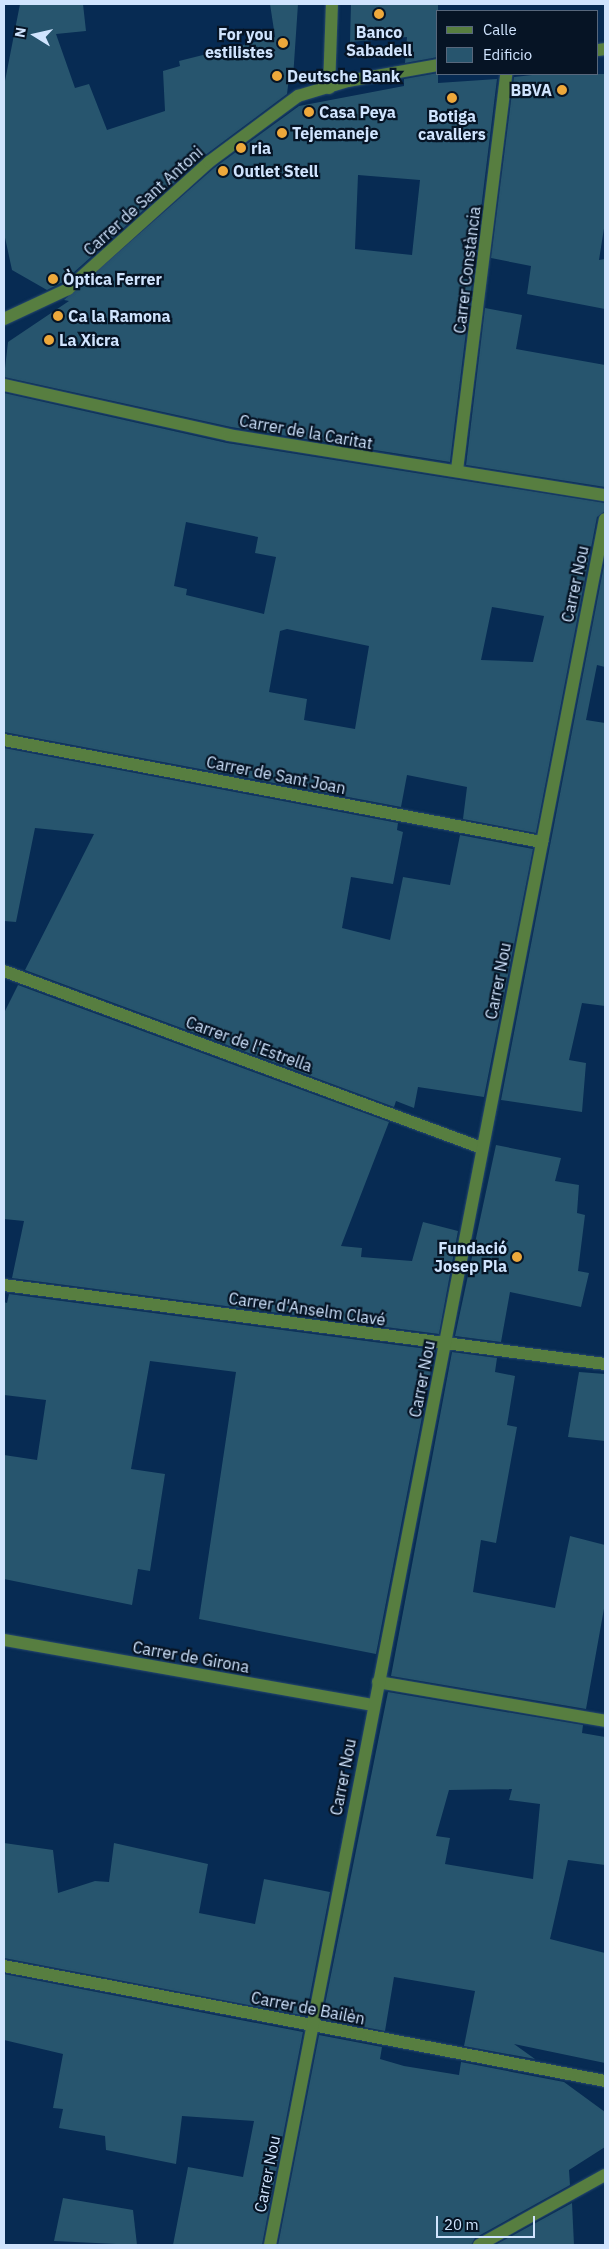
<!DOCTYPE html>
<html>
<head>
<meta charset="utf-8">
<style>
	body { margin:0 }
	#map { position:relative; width:609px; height:2249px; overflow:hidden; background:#072b53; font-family:"IBM Plex Sans",sans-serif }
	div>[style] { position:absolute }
	.building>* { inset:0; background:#27556e }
	.roads { filter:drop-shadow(0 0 1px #27496e) drop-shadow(0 0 1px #27496e) }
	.minor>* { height:12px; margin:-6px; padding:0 6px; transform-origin:6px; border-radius:6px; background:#577e40 }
	.dots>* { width:14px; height:14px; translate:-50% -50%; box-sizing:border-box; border:2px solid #061425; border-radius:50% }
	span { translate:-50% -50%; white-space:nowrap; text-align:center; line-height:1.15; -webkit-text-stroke:4.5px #061425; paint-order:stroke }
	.poi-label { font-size:16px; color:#d0e4fe; font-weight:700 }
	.right { translate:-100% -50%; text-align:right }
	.left { translate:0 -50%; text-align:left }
	.street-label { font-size:16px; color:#d0e4fe }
	.frame { position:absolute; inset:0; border:5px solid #d0e4fe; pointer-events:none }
	.legend { position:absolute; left:436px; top:10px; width:162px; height:65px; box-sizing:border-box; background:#061425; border:1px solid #57677c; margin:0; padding:6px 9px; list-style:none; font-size:15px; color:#d0e4fe }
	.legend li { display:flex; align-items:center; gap:10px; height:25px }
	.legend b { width:25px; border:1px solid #57677c }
	.north { position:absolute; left:10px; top:10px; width:50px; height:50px; -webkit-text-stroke:4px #061425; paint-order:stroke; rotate:280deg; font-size:14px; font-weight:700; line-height:20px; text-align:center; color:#d0e4fe }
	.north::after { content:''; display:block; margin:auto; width:18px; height:22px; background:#d0e4fe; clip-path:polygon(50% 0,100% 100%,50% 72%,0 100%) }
	.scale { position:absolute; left:436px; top:2216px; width:99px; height:22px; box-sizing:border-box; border:2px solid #d0e4fe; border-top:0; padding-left:6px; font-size:15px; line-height:18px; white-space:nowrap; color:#d0e4fe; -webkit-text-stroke:4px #061425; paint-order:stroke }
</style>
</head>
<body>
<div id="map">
	<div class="building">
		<div style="clip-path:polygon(20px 4px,83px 4px,86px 31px,56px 34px,75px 88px,89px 84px,107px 130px,165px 111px,163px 71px,180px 66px,179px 61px,275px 37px,270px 4px,298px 4px,293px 78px,289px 78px,287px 94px,204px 156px,63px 282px,47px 290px,12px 270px,4px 233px,4px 86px)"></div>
		<div style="clip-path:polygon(351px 4px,438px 4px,438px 57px,405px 63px,407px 37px,350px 42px)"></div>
		<div style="clip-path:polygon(evenodd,438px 73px,438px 83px,497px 79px,450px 462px,231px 427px,4px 377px,8px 342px,69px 301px,64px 300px,214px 168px,299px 106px,404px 86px,404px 79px,438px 73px,358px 175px,420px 180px,412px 255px,355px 249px,358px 175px)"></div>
		<div style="clip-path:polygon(541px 74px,605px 74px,605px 222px,599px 260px,605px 259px,605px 309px,527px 294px,531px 266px,491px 258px,514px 77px)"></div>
		<div style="clip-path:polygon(485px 308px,522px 315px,516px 349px,605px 365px,605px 487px,466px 465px)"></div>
		<div style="clip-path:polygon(evenodd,4px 393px,227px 443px,605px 503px,605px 511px,597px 517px,536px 833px,463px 819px,467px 787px,407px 775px,401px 807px,4px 732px,4px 393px,186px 522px,258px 537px,255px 553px,276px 557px,264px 614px,186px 595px,187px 589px,174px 586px,186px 522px,4px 393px,492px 607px,544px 616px,533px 662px,481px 660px,492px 607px,4px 393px,287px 629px,369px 646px,355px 729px,304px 720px,307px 699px,269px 692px,280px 631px,287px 629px)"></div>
		<div style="clip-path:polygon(605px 560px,605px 667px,597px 665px,586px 720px,605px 723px,605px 1006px,582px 1003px,569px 1060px,586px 1063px,582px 1112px,501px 1100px)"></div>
		<div style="clip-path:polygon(4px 748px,398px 823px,397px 830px,403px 832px,393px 884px,351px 877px,342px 928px,390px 940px,403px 877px,450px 885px,460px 835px,533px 849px,484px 1097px,418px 1087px,414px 1108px,396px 1101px,394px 1107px,25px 970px,94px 834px,35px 828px,16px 922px,4px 921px)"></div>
		<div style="clip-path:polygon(18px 985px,389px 1122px,341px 1246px,362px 1248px,361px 1257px,412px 1261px,423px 1222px,458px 1231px,439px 1334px,12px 1278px,24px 1221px,4px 1219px,4px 1013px)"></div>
		<div style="clip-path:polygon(496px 1145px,561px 1158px,555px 1181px,579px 1185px,577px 1213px,585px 1215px,578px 1271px,589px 1273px,581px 1307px,510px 1292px,501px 1342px,455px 1336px)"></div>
		<div style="clip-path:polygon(9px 1294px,435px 1350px,376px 1654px,199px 1619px,236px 1372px,150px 1361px,131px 1469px,165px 1474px,150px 1571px,138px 1569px,132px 1605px,4px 1579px,4px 1455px,37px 1460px,46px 1400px,4px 1395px,4px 1302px,7px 1303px)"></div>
		<div style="clip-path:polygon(452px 1352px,497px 1358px,495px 1372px,515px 1376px,507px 1425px,517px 1427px,496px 1543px,481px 1540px,473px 1592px,555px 1608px,570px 1536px,605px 1545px,605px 1603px,586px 1709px,391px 1676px)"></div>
		<div style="clip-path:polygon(579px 1372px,605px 1374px,605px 1441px,568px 1437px)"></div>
		<div style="clip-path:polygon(evenodd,388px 1692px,583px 1725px,582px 1733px,605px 1737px,605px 1865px,568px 1860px,550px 1939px,605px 1953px,605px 2063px,514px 2044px,535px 2059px,464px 2046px,475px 1991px,394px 1977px,385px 2031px,322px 2019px,388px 1692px,512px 1789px,509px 1800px,540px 1804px,533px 1879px,445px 1864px,450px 1838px,436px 1836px,449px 1790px,512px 1789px)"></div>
		<div style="clip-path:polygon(4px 1843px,53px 1850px,58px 1893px,95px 1881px,109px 1882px,114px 1843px,208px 1864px,199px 1913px,255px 1924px,264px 1879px,330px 1892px,306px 2016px,4px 1958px)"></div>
		<div style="clip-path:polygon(4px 1974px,303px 2032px,262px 2245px,173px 2245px,188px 2167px,243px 2177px,254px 2121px,182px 2116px,176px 2164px,106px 2150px,105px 2136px,59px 2128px,63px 2109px,53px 2108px,63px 2054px,4px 2040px)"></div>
		<div style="clip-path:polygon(319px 2035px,382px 2047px,380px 2059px,404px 2066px,459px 2075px,461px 2062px,564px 2082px,605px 2112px,605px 2147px,569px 2170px,570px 2185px,475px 2238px,471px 2245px,278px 2245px)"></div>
		<div style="clip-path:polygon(63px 2198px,133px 2210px,137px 2245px,54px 2241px)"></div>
		<div style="clip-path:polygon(572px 2203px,574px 2245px,495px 2245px)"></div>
	</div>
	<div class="roads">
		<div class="minor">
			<div style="left:598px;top:50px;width:7px;rotate:-8deg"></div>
			<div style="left:329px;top:88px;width:84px;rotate:-88deg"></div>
			<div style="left:4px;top:319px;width:71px;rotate:-25.1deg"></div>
			<div style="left:68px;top:289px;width:190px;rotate:-42deg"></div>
			<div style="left:209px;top:162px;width:111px;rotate:-36.6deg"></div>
			<div style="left:298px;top:96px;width:52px;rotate:-16.7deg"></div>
			<div style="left:348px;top:81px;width:91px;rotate:-10.1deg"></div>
			<div style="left:4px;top:385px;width:230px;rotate:12.5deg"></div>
			<div style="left:229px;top:435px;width:381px;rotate:9.1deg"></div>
			<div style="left:457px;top:470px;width:399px;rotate:-82.9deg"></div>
			<div style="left:4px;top:740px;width:548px;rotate:10.74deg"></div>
			<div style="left:4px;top:971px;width:510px;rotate:20.32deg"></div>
			<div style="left:4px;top:1285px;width:606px;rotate:7.49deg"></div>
			<div style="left:4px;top:1640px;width:375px;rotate:10deg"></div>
			<div style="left:378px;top:1682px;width:230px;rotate:9.7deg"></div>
			<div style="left:4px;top:1966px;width:612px;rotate:10.83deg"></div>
			<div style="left:270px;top:2245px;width:1758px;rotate:-79.02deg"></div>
			<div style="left:479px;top:2245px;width:144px;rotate:-29.1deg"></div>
		</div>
	</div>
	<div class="dots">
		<div style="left:379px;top:14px;background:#eda83b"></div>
		<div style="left:283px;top:43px;background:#eda83b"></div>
		<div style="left:277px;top:76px;background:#eda83b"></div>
		<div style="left:562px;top:90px;background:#eda83b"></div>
		<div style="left:452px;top:98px;background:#eda83b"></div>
		<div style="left:309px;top:112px;background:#eda83b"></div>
		<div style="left:282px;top:133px;background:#eda83b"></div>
		<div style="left:241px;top:148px;background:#eda83b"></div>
		<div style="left:223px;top:171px;background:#eda83b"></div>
		<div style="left:53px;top:279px;background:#eda83b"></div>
		<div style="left:58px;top:316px;background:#eda83b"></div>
		<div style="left:49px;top:340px;background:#eda83b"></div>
		<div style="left:517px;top:1257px;background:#eda83b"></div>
	</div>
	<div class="poi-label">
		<span style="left:379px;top:41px">Banco<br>Sabadell</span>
		<span class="right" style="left:273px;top:43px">For you<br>estilistes</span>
		<span class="left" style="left:287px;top:76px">Deutsche Bank</span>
		<span class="right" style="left:552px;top:90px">BBVA</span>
		<span class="left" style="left:319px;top:112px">Casa Peya</span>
		<span style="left:452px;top:125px">Botiga<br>cavallers</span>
		<span class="left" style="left:292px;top:133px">Tejemaneje</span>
		<span class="left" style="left:251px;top:148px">ria</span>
		<span class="left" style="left:233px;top:171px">Outlet Stell</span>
		<span class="left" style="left:63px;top:279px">Òptica Ferrer</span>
		<span class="left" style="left:68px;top:316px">Ca la Ramona</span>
		<span class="left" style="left:59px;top:340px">La Xicra</span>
		<span class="right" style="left:507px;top:1257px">Fundació<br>Josep Pla</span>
	</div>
	<div class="street-label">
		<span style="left:143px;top:201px;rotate:-42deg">Carrer de Sant Antoni</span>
		<span style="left:467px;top:270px;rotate:-83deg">Carrer Constància</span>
		<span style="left:306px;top:432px;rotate:10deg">Carrer de la Caritat</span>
		<span style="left:575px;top:584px;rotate:-78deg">Carrer Nou</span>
		<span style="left:276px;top:775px;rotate:11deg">Carrer de Sant Joan</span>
		<span style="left:498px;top:981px;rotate:-79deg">Carrer Nou</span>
		<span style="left:249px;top:1044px;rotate:20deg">Carrer de l'Estrella</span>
		<span style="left:307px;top:1309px;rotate:8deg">Carrer d'Anselm Clavé</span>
		<span style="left:422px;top:1379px;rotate:-79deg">Carrer Nou</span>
		<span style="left:191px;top:1657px;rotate:10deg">Carrer de Girona</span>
		<span style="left:343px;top:1777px;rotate:-79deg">Carrer Nou</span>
		<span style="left:308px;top:2008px;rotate:11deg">Carrer de Bailèn</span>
		<span style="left:267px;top:2174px;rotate:-79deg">Carrer Nou</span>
	</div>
	<div class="frame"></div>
	<ul class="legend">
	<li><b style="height:6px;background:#577e40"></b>Calle</li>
	<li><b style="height:14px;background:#27556e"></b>Edificio</li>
	</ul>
	<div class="north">N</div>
	<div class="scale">20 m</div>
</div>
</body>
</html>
